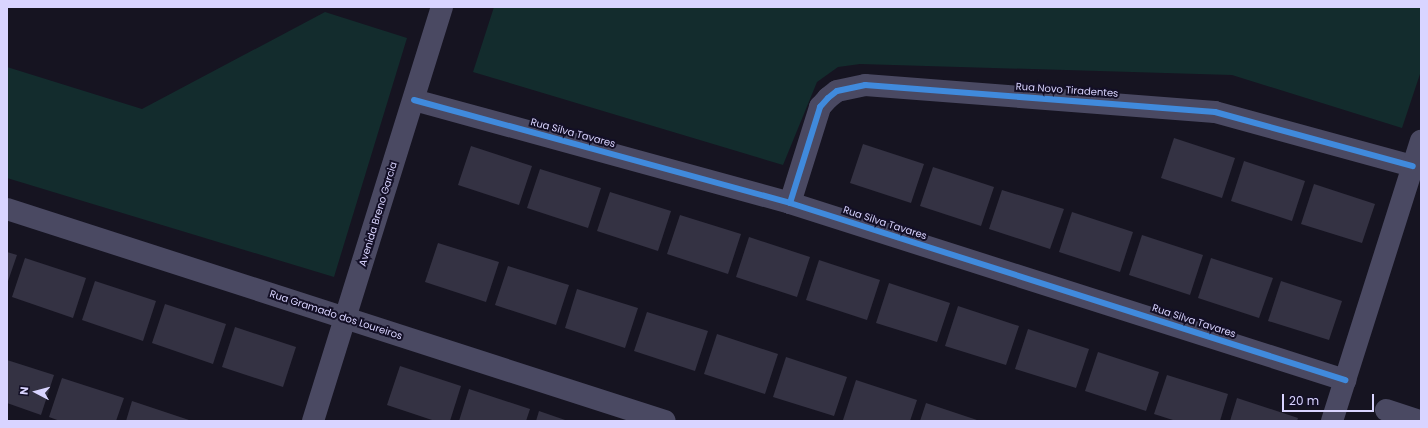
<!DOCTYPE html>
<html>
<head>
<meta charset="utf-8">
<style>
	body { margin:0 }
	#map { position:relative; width:1428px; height:428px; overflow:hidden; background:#161421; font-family:Poppins,sans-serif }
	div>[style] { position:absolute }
	.green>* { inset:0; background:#132c2d }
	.building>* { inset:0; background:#343243 }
	.minor>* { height:22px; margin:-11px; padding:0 11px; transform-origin:11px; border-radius:11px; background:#4a4962 }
	.cycleway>* { height:6px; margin:-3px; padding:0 3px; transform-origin:3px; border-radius:3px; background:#408adc }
	span { translate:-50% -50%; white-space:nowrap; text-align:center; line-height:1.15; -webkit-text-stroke:4px #130f26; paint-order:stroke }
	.street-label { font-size:10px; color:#d9d4ff }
	.frame { position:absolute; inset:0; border:8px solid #d9d4ff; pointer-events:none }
	.north { position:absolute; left:16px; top:372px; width:40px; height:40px; -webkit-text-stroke:3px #130f26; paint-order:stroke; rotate:276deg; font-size:11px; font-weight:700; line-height:16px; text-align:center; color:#d9d4ff }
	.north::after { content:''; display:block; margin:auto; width:14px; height:18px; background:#d9d4ff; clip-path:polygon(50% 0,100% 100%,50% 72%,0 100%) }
	.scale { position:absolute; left:1282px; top:394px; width:92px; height:18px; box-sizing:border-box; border:2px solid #d9d4ff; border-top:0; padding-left:5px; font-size:12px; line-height:14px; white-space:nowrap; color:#d9d4ff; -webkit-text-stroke:3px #130f26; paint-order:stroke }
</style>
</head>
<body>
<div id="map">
	<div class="green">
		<div style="clip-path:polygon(494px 7px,1421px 7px,1421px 71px,1402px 128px,1232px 75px,860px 64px,838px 67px,817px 82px,783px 165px,473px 72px)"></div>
		<div style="clip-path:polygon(325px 12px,407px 38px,334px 277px,7px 178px,7px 67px,142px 109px)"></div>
	</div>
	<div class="building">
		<div style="clip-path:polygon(1174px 138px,1235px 158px,1222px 198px,1161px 178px)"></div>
		<div style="clip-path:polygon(863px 144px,924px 164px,911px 203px,850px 183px)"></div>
		<div style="clip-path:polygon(471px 146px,532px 166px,519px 205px,458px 185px)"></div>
		<div style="clip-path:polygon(1244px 161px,1305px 181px,1292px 221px,1231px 201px)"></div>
		<div style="clip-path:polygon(933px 167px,994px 187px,981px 226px,920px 206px)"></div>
		<div style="clip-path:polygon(540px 169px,601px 188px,588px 228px,527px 208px)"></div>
		<div style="clip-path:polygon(1314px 184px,1375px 204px,1362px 243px,1301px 224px)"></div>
		<div style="clip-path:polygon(1002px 190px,1064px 209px,1050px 249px,989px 229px)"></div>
		<div style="clip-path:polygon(610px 192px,671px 211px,658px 251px,597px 231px)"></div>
		<div style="clip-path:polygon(1072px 212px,1133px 232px,1120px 272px,1059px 252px)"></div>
		<div style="clip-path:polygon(680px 215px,741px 234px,728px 274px,667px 254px)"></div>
		<div style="clip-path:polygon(1142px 235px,1203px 255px,1190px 295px,1129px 275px)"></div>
		<div style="clip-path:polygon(749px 237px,810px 257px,797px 297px,736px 277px)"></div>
		<div style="clip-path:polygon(438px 243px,499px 262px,486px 302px,425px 282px)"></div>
		<div style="clip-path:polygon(7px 252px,17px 255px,7px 284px)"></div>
		<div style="clip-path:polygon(25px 258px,86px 278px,73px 318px,12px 297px)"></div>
		<div style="clip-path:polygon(1211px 258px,1273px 278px,1259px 318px,1198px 298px)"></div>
		<div style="clip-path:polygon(819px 260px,880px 280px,867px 320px,806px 300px)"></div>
		<div style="clip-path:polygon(508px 266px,569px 285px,556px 325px,495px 305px)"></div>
		<div style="clip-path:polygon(95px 281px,156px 301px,143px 341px,82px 320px)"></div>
		<div style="clip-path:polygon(1281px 281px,1342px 301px,1329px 340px,1268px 321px)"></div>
		<div style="clip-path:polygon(889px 283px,950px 303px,937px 342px,876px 323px)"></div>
		<div style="clip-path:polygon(577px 289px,638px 308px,625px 348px,565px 328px)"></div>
		<div style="clip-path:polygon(165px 304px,226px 324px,213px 364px,152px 343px)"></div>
		<div style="clip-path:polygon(958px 306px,1019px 326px,1006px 365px,945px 346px)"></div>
		<div style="clip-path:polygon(647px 312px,708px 331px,695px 371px,634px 351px)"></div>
		<div style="clip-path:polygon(235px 327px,296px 347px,283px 387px,222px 367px)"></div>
		<div style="clip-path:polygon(1028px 329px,1089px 349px,1076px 388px,1015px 369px)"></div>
		<div style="clip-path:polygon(717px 334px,778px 354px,765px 394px,704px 374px)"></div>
		<div style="clip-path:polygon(1098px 352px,1159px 372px,1146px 411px,1085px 391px)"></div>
		<div style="clip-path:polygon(786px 357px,847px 377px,834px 416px,773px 397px)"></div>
		<div style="clip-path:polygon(7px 360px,54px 375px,41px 415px,7px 403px)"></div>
		<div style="clip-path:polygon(400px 366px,461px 386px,450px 421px,435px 421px,387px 405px)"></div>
		<div style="clip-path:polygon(1167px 375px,1228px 394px,1220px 421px,1176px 421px,1154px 414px)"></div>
		<div style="clip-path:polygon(62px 378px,124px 398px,116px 421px,60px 421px,49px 417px)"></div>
		<div style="clip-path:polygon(856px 380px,917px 400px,910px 421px,843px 420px)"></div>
		<div style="clip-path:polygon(469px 389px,530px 409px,526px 421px,459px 421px)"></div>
		<div style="clip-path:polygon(1237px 398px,1298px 418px,1297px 421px,1230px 421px)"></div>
		<div style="clip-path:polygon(132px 401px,192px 421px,126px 421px)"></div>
		<div style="clip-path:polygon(926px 403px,980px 421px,920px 421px)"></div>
		<div style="clip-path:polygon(539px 411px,568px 421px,536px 421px)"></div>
	</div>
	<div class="minor">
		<div style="left:414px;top:100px;width:390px;rotate:15.3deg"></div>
		<div style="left:790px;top:203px;width:583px;rotate:17.69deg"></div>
		<div style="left:790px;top:203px;width:101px;rotate:-72.6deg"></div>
		<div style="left:820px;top:107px;width:12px;rotate:-48deg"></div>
		<div style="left:828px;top:98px;width:11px;rotate:-38deg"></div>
		<div style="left:837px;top:91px;width:29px;rotate:-12deg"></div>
		<div style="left:865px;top:85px;width:351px;rotate:4.4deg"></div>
		<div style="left:1215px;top:112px;width:205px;rotate:15.3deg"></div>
		<div style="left:7px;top:209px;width:691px;rotate:17.86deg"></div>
		<div style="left:1386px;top:410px;width:36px;rotate:18deg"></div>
		<div style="left:313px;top:421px;width:434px;rotate:-72.7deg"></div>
		<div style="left:1332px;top:421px;width:294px;rotate:-72.4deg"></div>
	</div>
	<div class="cycleway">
		<div style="left:414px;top:100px;width:390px;rotate:15.3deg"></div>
		<div style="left:790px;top:203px;width:583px;rotate:17.69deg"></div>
		<div style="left:790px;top:203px;width:101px;rotate:-72.6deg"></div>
		<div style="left:820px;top:107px;width:12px;rotate:-48deg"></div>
		<div style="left:828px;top:98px;width:11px;rotate:-38deg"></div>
		<div style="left:837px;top:91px;width:29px;rotate:-12deg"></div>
		<div style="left:865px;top:85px;width:351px;rotate:4.4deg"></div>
		<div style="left:1215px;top:112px;width:205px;rotate:15.3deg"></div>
	</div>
	<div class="street-label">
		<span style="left:1067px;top:90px;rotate:4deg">Rua Novo Tiradentes</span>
		<span style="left:573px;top:133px;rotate:15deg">Rua Silva Tavares</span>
		<span style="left:378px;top:214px;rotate:-73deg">Avenida Breno Garcia</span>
		<span style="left:885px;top:223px;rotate:18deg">Rua Silva Tavares</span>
		<span style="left:336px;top:315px;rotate:18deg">Rua Gramado dos Loureiros</span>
		<span style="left:1194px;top:321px;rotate:18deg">Rua Silva Tavares</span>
	</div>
	<div class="frame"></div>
	<div class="north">N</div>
	<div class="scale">20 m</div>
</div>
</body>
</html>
